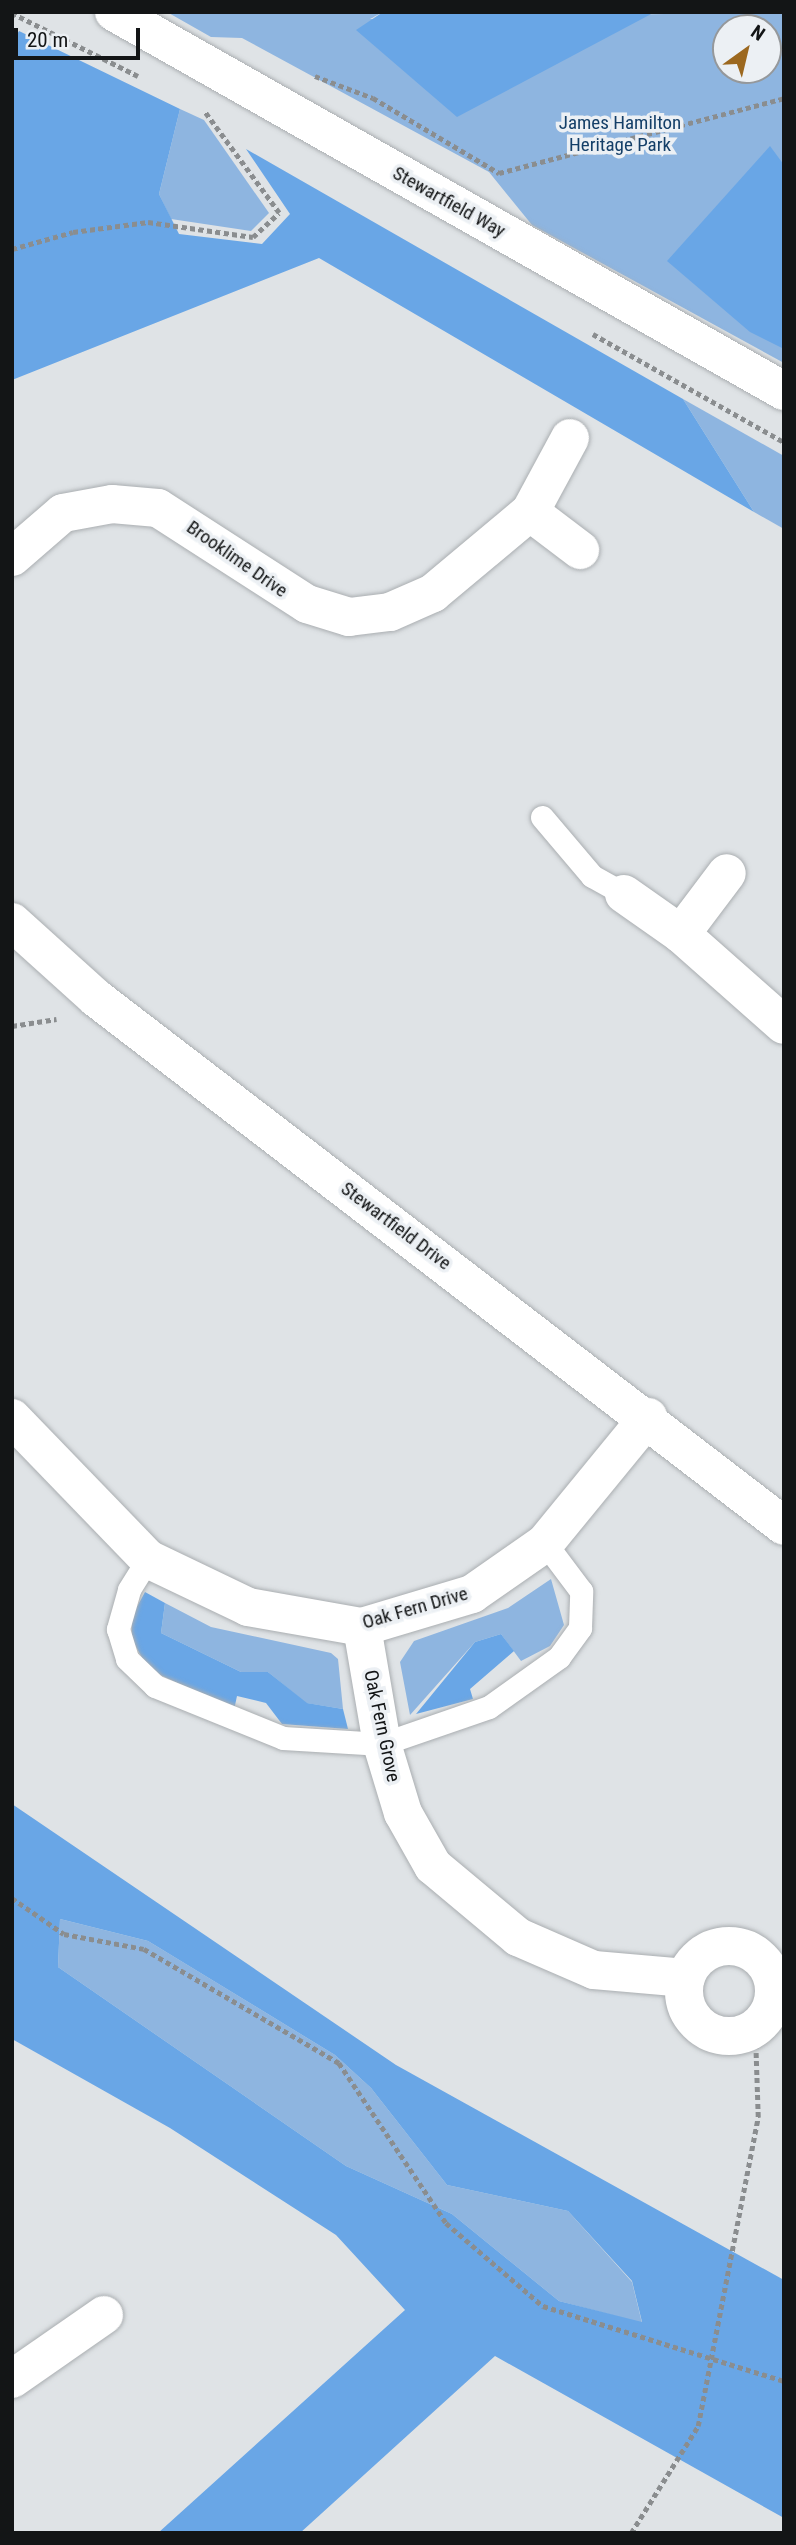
<!DOCTYPE html>
<html>
<head>
<meta charset="utf-8">
<style>
	body { margin:0 }
	#map { position:relative; width:796px; height:2545px; overflow:hidden; background:#dfe3e6; font-family:"Roboto Condensed",sans-serif }
	div>[style] { position:absolute }
	.green>* { inset:0; background:#8eb5e0 }
	.forest>* { inset:0; background:#69a6e6 }
	.path>* { height:4.5px; margin-top:-2.25px; transform-origin:0; background:repeating-linear-gradient(90deg,#8a8d8f 0 5px,transparent 0 8.5px) }
	.roads { filter:drop-shadow(0 0 2px #aaaeb1) drop-shadow(0 0 2px #aaaeb1) }
	.lane>* { height:23px; margin:-11.5px; padding:0 11.5px; transform-origin:11.5px; border-radius:11.5px; background:#fff }
	.street>* { height:38px; margin:-19px; padding:0 19px; transform-origin:19px; border-radius:19px; background:#fff }
	.street>.ring { margin:-19px; padding:0; box-sizing:content-box; background:none; border:38px solid #fff; border-radius:50% }
	.secondary>* { height:38px; margin:-19px; padding:0 19px; transform-origin:19px; border-radius:19px; background:#fff }
	span { translate:-50% -50%; white-space:nowrap; text-align:center; line-height:1.15; -webkit-text-stroke:7px #ecf0f4; paint-order:stroke }
	.park-label { font-size:19px; color:#143f68 }
	.street-label { font-size:19px; color:#131516 }
	.frame { position:absolute; inset:0; border:14px solid #131516; pointer-events:none }
	.north { position:absolute; left:712px; top:14px; width:70px; height:70px; box-sizing:border-box; background:#ecf0f4; border:2px solid #95989b; border-radius:50%; rotate:34deg; font-size:19px; font-weight:700; line-height:28px; text-align:center; color:#131516 }
	.north::after { content:''; display:block; margin:auto; width:24px; height:32px; background:#9c681f; clip-path:polygon(50% 0,100% 100%,50% 72%,0 100%) }
	.scale { position:absolute; left:14px; top:28px; width:126px; height:32px; box-sizing:border-box; border:4px solid #131516; border-top:0; padding-left:9px; font-size:21px; line-height:24px; white-space:nowrap; color:#131516; -webkit-text-stroke:5px #ecf0f4; paint-order:stroke }
</style>
</head>
<body>
<div id="map">
	<div class="green">
		<div style="clip-path:polygon(evenodd,167px 12px,383px 12px,370px 19px,784px 12px,784px 363px,532px 225px,489px 172px,242px 38px,211px 37px,167px 12px,726px 28px,768px 28px,768px 70px,726px 70px,726px 28px)"></div>
		<div style="clip-path:polygon(180px 109px,204px 120px,269px 213px,251px 231px,171px 219px,159px 194px)"></div>
		<div style="clip-path:polygon(683px 399px,784px 456px,784px 529px,754px 512px)"></div>
		<div style="clip-path:polygon(551px 1579px,564px 1625px,550px 1646px,521px 1661px,501px 1634px,475px 1642px,410px 1715px,400px 1662px,414px 1641px,508px 1608px)"></div>
		<div style="clip-path:polygon(165px 1603px,211px 1627px,331px 1653px,338px 1659px,343px 1709px,306px 1703px,268px 1672px,241px 1672px,161px 1633px)"></div>
		<div style="clip-path:polygon(60px 1919px,148px 1941px,335px 2055px,371px 2088px,447px 2185px,568px 2211px,632px 2282px,642px 2323px,559px 2301px,452px 2214px,346px 2166px,58px 1967px)"></div>
	</div>
	<div class="forest">
		<div style="clip-path:polygon(383px 12px,655px 12px,457px 117px,356px 30px)"></div>
		<div style="clip-path:polygon(19px 31px,180px 109px,159px 194px,179px 234px,262px 244px,290px 214px,246px 149px,683px 399px,754px 512px,319px 258px,12px 380px,12px 43px)"></div>
		<div style="clip-path:polygon(770px 146px,784px 165px,784px 349px,750px 332px,667px 261px)"></div>
		<div style="clip-path:polygon(145px 1592px,165px 1603px,161px 1633px,241px 1672px,268px 1672px,307px 1703px,343px 1709px,348px 1729px,282px 1724px,266px 1703px,237px 1696px,234px 1710px,148px 1669px,132px 1639px,132px 1616px)"></div>
		<div style="clip-path:polygon(501px 1634px,514px 1651px,470px 1689px,473px 1699px,416px 1714px,475px 1642px)"></div>
		<div style="clip-path:polygon(evenodd,12px 1804px,396px 2065px,784px 2280px,784px 2518px,495px 2356px,300px 2533px,158px 2533px,405px 2310px,336px 2235px,170px 2128px,12px 2039px,12px 1804px,60px 1919px,148px 1941px,335px 2055px,371px 2088px,447px 2185px,568px 2211px,632px 2281px,642px 2322px,559px 2301px,452px 2214px,346px 2166px,58px 1967px,60px 1919px)"></div>
	</div>
	<div class="path">
		<div style="left:12px;top:13px;width:141px;rotate:26.6deg"></div>
		<div style="left:315px;top:76px;width:62px;rotate:20.8deg"></div>
		<div style="left:373px;top:98px;width:147px;rotate:30.8deg"></div>
		<div style="left:499px;top:173px;width:295px;rotate:-14.7deg"></div>
		<div style="left:12px;top:249px;width:63px;rotate:-15.6deg"></div>
		<div style="left:73px;top:232px;width:76px;rotate:-7.6deg"></div>
		<div style="left:148px;top:222px;width:106px;rotate:8.1deg"></div>
		<div style="left:253px;top:237px;width:35px;rotate:-43deg"></div>
		<div style="left:279px;top:213px;width:127px;rotate:-126.3deg"></div>
		<div style="left:593px;top:334px;width:219px;rotate:29.5deg"></div>
		<div style="left:12px;top:1026px;width:45px;rotate:-9deg"></div>
		<div style="left:12px;top:1898px;width:63px;rotate:34.7deg"></div>
		<div style="left:64px;top:1934px;width:81px;rotate:10.6deg"></div>
		<div style="left:144px;top:1949px;width:226px;rotate:30.3deg"></div>
		<div style="left:339px;top:2063px;width:192px;rotate:56.2deg"></div>
		<div style="left:446px;top:2223px;width:128px;rotate:40.6deg"></div>
		<div style="left:543px;top:2306px;width:252px;rotate:17.3deg"></div>
		<div style="left:631px;top:2533px;width:126px;rotate:-57.9deg"></div>
		<div style="left:698px;top:2426px;width:315px;rotate:-79deg"></div>
		<div style="left:758px;top:2117px;width:89px;rotate:-91.9deg"></div>
	</div>
	<div class="roads">
		<div class="lane">
			<div style="left:542px;top:817px;width:77px;rotate:49.7deg"></div>
			<div style="left:592px;top:876px;width:37px;rotate:29deg"></div>
			<div style="left:148px;top:1559px;width:36px;rotate:122deg"></div>
			<div style="left:129px;top:1590px;width:41px;rotate:105.8deg"></div>
			<div style="left:118px;top:1629px;width:31px;rotate:73deg"></div>
			<div style="left:127px;top:1659px;width:39px;rotate:44deg"></div>
			<div style="left:155px;top:1686px;width:138px;rotate:22.1deg"></div>
			<div style="left:283px;top:1738px;width:99px;rotate:3.5deg"></div>
			<div style="left:382px;top:1744px;width:113px;rotate:-19.1deg"></div>
			<div style="left:489px;top:1707px;width:86px;rotate:-35.5deg"></div>
			<div style="left:559px;top:1657px;width:36px;rotate:-54deg"></div>
			<div style="left:580px;top:1628px;width:37px;rotate:-88deg"></div>
			<div style="left:581px;top:1591px;width:60px;rotate:-126.9deg"></div>
		</div>
		<div class="street">
			<div style="left:530px;top:512px;width:63px;rotate:37.2deg"></div>
			<div style="left:12px;top:557px;width:67px;rotate:-40.8deg"></div>
			<div style="left:63px;top:513px;width:50px;rotate:-10.4deg"></div>
			<div style="left:112px;top:504px;width:46px;rotate:5deg"></div>
			<div style="left:158px;top:508px;width:177px;rotate:32.8deg"></div>
			<div style="left:307px;top:604px;width:44px;rotate:17.2deg"></div>
			<div style="left:349px;top:617px;width:41px;rotate:-7deg"></div>
			<div style="left:390px;top:612px;width:47px;rotate:-23.8deg"></div>
			<div style="left:433px;top:593px;width:126px;rotate:-39.9deg"></div>
			<div style="left:530px;top:512px;width:84px;rotate:-61.6deg"></div>
			<div style="left:624px;top:894px;width:70px;rotate:35.1deg"></div>
			<div style="left:681px;top:934px;width:137px;rotate:41.5deg"></div>
			<div style="left:12px;top:922px;width:113px;rotate:42.1deg"></div>
			<div style="left:96px;top:998px;width:867px;rotate:37.5deg"></div>
			<div style="left:681px;top:934px;width:76px;rotate:-53deg"></div>
			<div style="left:12px;top:1418px;width:196px;rotate:46deg"></div>
			<div style="left:148px;top:1559px;width:111px;rotate:25.6deg"></div>
			<div style="left:248px;top:1607px;width:116px;rotate:10deg"></div>
			<div style="left:362px;top:1627px;width:115px;rotate:-16.7deg"></div>
			<div style="left:472px;top:1594px;width:89px;rotate:-34.9deg"></div>
			<div style="left:545px;top:1543px;width:163px;rotate:-50.7deg"></div>
			<div style="left:362px;top:1627px;width:119px;rotate:80.3deg"></div>
			<div style="left:382px;top:1744px;width:72px;rotate:73.1deg"></div>
			<div style="left:403px;top:1813px;width:61px;rotate:60.5deg"></div>
			<div style="left:433px;top:1866px;width:111px;rotate:39.9deg"></div>
			<div style="left:518px;top:1937px;width:83px;rotate:23.5deg"></div>
			<div style="left:594px;top:1970px;width:92px;rotate:5deg"></div>
			<div class="ring" style="left:684px;top:1946px;width:52px;height:52px"></div>
			<div style="left:12px;top:2379px;width:112px;rotate:-34.8deg"></div>
		</div>
		<div class="secondary">
			<div style="left:114px;top:12px;width:770px;rotate:29.5deg"></div>
		</div>
	</div>
	<div class="park-label">
		<span style="left:620px;top:134px">James Hamilton<br>Heritage Park</span>
	</div>
	<div class="street-label">
		<span style="left:449px;top:202px;rotate:29deg">Stewartfield Way</span>
		<span style="left:237px;top:559px;rotate:35deg">Brooklime Drive</span>
		<span style="left:396px;top:1226px;rotate:37deg">Stewartfield Drive</span>
		<span style="left:415px;top:1608px;rotate:-16deg">Oak Fern Drive</span>
		<span style="left:382px;top:1726px;rotate:78deg">Oak Fern Grove</span>
	</div>
	<div class="frame"></div>
	<div class="north">N</div>
	<div class="scale">20 m</div>
</div>
</body>
</html>
